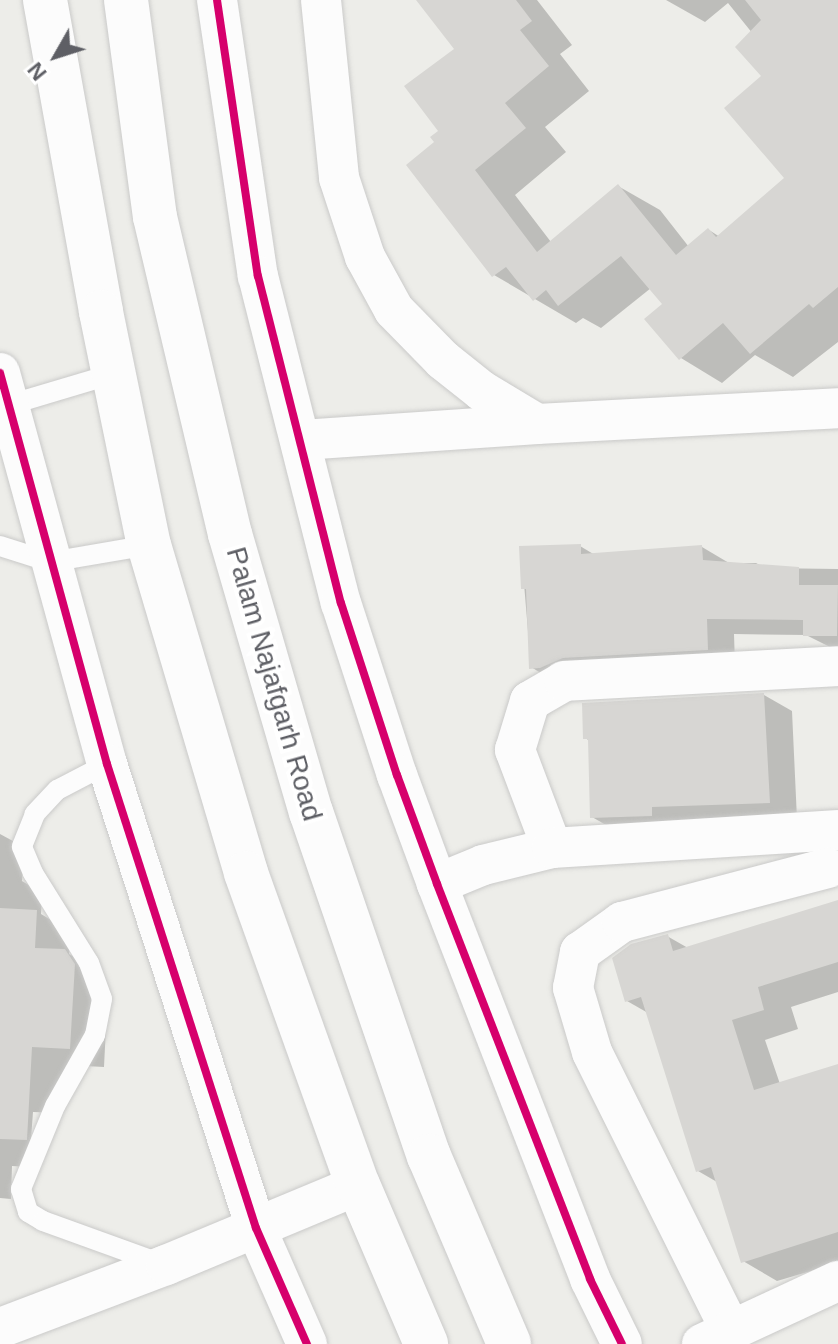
<!DOCTYPE html>
<html>
<head>
<meta charset="utf-8">
<style>
	body { margin:0 }
	#map { position:relative; width:838px; height:1344px; overflow:hidden; background:#edede9; font-family:Arial,sans-serif }
	div>[style] { position:absolute }
	.shadow>* { inset:0; background:#0003 }
	.building>* { inset:0; background:#d7d6d3 }
	.roads { filter:drop-shadow(0 0 2px #cacac9) drop-shadow(0 0 2px #cacac9) }
	.lane>* { height:20px; margin:-10px; padding:0 10px; transform-origin:10px; border-radius:10px; background:#fcfcfc }
	.street>* { height:40px; margin:-20px; padding:0 20px; transform-origin:20px; border-radius:20px; background:#fcfcfc }
	.secondary>* { height:44px; margin:-22px; padding:0 22px; transform-origin:22px; border-radius:22px; background:#fcfcfc }
	.cycleway>* { height:8px; margin:-4px; padding:0 4px; transform-origin:4px; border-radius:4px; background:#d6006c }
	span { translate:-50% -50%; white-space:nowrap; text-align:center; line-height:1.15; -webkit-text-stroke:8px #fff; paint-order:stroke }
	.street-label { font-size:28px; color:#5e5f65 }
	.north { position:absolute; left:16px; top:16px; width:80px; height:80px; -webkit-text-stroke:6px #fff; paint-order:stroke; rotate:231deg; font-size:22px; font-weight:700; line-height:32px; text-align:center; color:#5e5f65 }
	.north::after { content:''; display:block; margin:auto; width:28px; height:36px; background:#5e5f65; clip-path:polygon(50% 0,100% 100%,50% 72%,0 100%) }
</style>
</head>
<body>
<div id="map">
	<div class="shadow">
		<div style="clip-path:polygon(421px 0,537px 0,572px 45px,560px 54px,589px 91px,545px 127px,566px 152px,515px 195px,551px 242px,618px 186px,660px 210px,689px 247px,709px 230px,720px 237px,787px 179px,753px 34px,728px 3px,705px 22px,666px 0,838px 0,838px 342px,793px 377px,755px 355px,722px 383px,681px 358px,665px 304px,651px 288px,601px 328px,583px 318px,576px 323px,494px 275px,437px 142px,457px 50px)"></div>
		<div style="clip-path:polygon(580px 546px,595px 555px,702px 547px,729px 563px,756px 563px,765px 568px,838px 569px,838px 651px,806px 635px,734px 634px,735px 665px,559px 684px,531px 667px,521px 548px)"></div>
		<div style="clip-path:polygon(764px 695px,792px 711px,797px 819px,620px 833px,592px 817px,590px 741px,585px 738px)"></div>
		<div style="clip-path:polygon(0 834px,24px 847px,22px 881px,42px 893px,41px 914px,71px 932px,69px 954px,100px 971px,108px 986px,104px 1067px,66px 1065px,63px 1113px,33px 1112px,29px 1167px,12px 1166px,11px 1199px,0 1198px)"></div>
		<div style="clip-path:polygon(838px 902px,838px 992px,791px 1007px,798px 1029px,765px 1040px,780px 1084px,838px 1066px,838px 1263px,777px 1281px,743px 1261px,717px 1182px,698px 1171px,648px 1013px,627px 1001px,667px 936px,688px 948px)"></div>
	</div>
	<div class="building">
		<div style="clip-path:polygon(416px 0,516px 0,532px 21px,520px 30px,549px 66px,505px 103px,526px 128px,475px 170px,537px 252px,618px 184px,676px 255px,708px 228px,716px 237px,784px 178px,724px 108px,761px 76px,735px 47px,761px 20px,745px 0,838px 0,838px 287px,813px 308px,809px 304px,750px 354px,723px 323px,679px 360px,644px 319px,662px 304px,621px 256px,558px 306px,546px 290px,533px 301px,506px 267px,492px 277px,406px 165px,434px 142px,430px 137px,438px 131px,404px 86px,454px 49px)"></div>
		<div style="clip-path:polygon(581px 544px,581px 554px,702px 545px,703px 560px,799px 567px,799px 585px,838px 585px,837px 636px,803px 636px,803px 620px,707px 619px,708px 650px,563px 658px,540px 668px,529px 669px,526px 589px,521px 589px,519px 546px)"></div>
		<div style="clip-path:polygon(764px 693px,770px 803px,652px 807px,652px 816px,590px 818px,588px 739px,583px 739px,582px 703px)"></div>
		<div style="clip-path:polygon(838px 900px,838px 962px,758px 987px,764px 1010px,732px 1020px,754px 1090px,838px 1064px,838px 1232px,741px 1263px,711px 1167px,696px 1172px,641px 997px,625px 1002px,612px 958px,631px 944px,668px 934px,673px 951px)"></div>
		<div style="clip-path:polygon(0 908px,37px 910px,35px 948px,65px 949px,75px 964px,70px 1049px,32px 1047px,27px 1140px,0 1139px)"></div>
	</div>
	<div class="roads">
		<div class="lane">
			<div style="left:2px;top:407px;width:116px;rotate:-16.6deg"></div>
			<div style="left:0;top:546px;width:52px;rotate:17.7deg"></div>
			<div style="left:50px;top:562px;width:100px;rotate:-9.7deg"></div>
			<div style="left:107px;top:764px;width:56px;rotate:152.5deg"></div>
			<div style="left:57px;top:790px;width:33px;rotate:133deg"></div>
			<div style="left:35px;top:814px;width:35px;rotate:112deg"></div>
			<div style="left:22px;top:847px;width:28px;rotate:67deg"></div>
			<div style="left:33px;top:873px;width:106px;rotate:58.1deg"></div>
			<div style="left:89px;top:963px;width:38px;rotate:70deg"></div>
			<div style="left:102px;top:999px;width:37px;rotate:101deg"></div>
			<div style="left:95px;top:1035px;width:81px;rotate:119.4deg"></div>
			<div style="left:55px;top:1106px;width:90px;rotate:112.3deg"></div>
			<div style="left:21px;top:1189px;width:24px;rotate:73deg"></div>
			<div style="left:28px;top:1212px;width:17px;rotate:31deg"></div>
			<div style="left:43px;top:1221px;width:127px;rotate:19.9deg"></div>
		</div>
		<div class="street">
			<div style="left:217px;top:0;width:279px;rotate:81.6deg"></div>
			<div style="left:258px;top:276px;width:337px;rotate:75.8deg"></div>
			<div style="left:341px;top:603px;width:181px;rotate:72deg"></div>
			<div style="left:397px;top:775px;width:116px;rotate:69.8deg"></div>
			<div style="left:437px;top:884px;width:424px;rotate:68.8deg"></div>
			<div style="left:590px;top:1279px;width:72px;rotate:63.8deg"></div>
			<div style="left:321px;top:0;width:179px;rotate:84.2deg"></div>
			<div style="left:339px;top:178px;width:83px;rotate:71.8deg"></div>
			<div style="left:365px;top:257px;width:60px;rotate:61.3deg"></div>
			<div style="left:394px;top:310px;width:70px;rotate:45.6deg"></div>
			<div style="left:443px;top:360px;width:50px;rotate:38.5deg"></div>
			<div style="left:482px;top:391px;width:64px;rotate:31deg"></div>
			<div style="left:537px;top:424px;width:301px;rotate:-3deg"></div>
			<div style="left:0;top:373px;width:405px;rotate:74.7deg"></div>
			<div style="left:107px;top:764px;width:487px;rotate:72.2deg"></div>
			<div style="left:256px;top:1228px;width:127px;rotate:66.3deg"></div>
			<div style="left:302px;top:440px;width:236px;rotate:-3.9deg"></div>
			<div style="left:552px;top:848px;width:105px;rotate:-110.7deg"></div>
			<div style="left:515px;top:750px;width:51px;rotate:-73deg"></div>
			<div style="left:530px;top:701px;width:39px;rotate:-30deg"></div>
			<div style="left:564px;top:681px;width:274px;rotate:-3.1deg"></div>
			<div style="left:437px;top:884px;width:50px;rotate:-22.4deg"></div>
			<div style="left:483px;top:865px;width:71px;rotate:-13.8deg"></div>
			<div style="left:552px;top:848px;width:287px;rotate:-3.6deg"></div>
			<div style="left:0;top:1328px;width:178px;rotate:-20.8deg"></div>
			<div style="left:166px;top:1265px;width:208px;rotate:-22.6deg"></div>
			<div style="left:730px;top:1329px;width:309px;rotate:-116.5deg"></div>
			<div style="left:592px;top:1052px;width:67px;rotate:-106.5deg"></div>
			<div style="left:573px;top:988px;width:37px;rotate:-79deg"></div>
			<div style="left:580px;top:952px;width:52px;rotate:-35.5deg"></div>
			<div style="left:622px;top:922px;width:213px;rotate:-14.7deg"></div>
			<div style="left:702px;top:1344px;width:150px;rotate:-24.9deg"></div>
		</div>
		<div class="secondary">
			<div style="left:45px;top:0;width:317px;rotate:79.8deg"></div>
			<div style="left:101px;top:312px;width:238px;rotate:78.4deg"></div>
			<div style="left:149px;top:545px;width:342px;rotate:73.5deg"></div>
			<div style="left:246px;top:873px;width:331px;rotate:70.3deg"></div>
			<div style="left:358px;top:1185px;width:173px;rotate:66.8deg"></div>
			<div style="left:126px;top:0;width:219px;rotate:82.4deg"></div>
			<div style="left:155px;top:217px;width:326px;rotate:76.7deg"></div>
			<div style="left:230px;top:534px;width:290px;rotate:73.8deg"></div>
			<div style="left:311px;top:812px;width:364px;rotate:71.1deg"></div>
			<div style="left:429px;top:1156px;width:204px;rotate:66.9deg"></div>
		</div>
	</div>
	<div class="cycleway">
		<div style="left:217px;top:0;width:279px;rotate:81.6deg"></div>
		<div style="left:258px;top:276px;width:337px;rotate:75.8deg"></div>
		<div style="left:341px;top:603px;width:181px;rotate:72deg"></div>
		<div style="left:397px;top:775px;width:116px;rotate:69.8deg"></div>
		<div style="left:437px;top:884px;width:424px;rotate:68.8deg"></div>
		<div style="left:590px;top:1279px;width:72px;rotate:63.8deg"></div>
		<div style="left:0;top:373px;width:405px;rotate:74.7deg"></div>
		<div style="left:107px;top:764px;width:487px;rotate:72.2deg"></div>
		<div style="left:256px;top:1228px;width:127px;rotate:66.3deg"></div>
	</div>
	<div class="street-label">
		<span style="left:274px;top:684px;rotate:74deg">Palam Najafgarh Road</span>
	</div>
	<div class="north">N</div>
</div>
</body>
</html>
